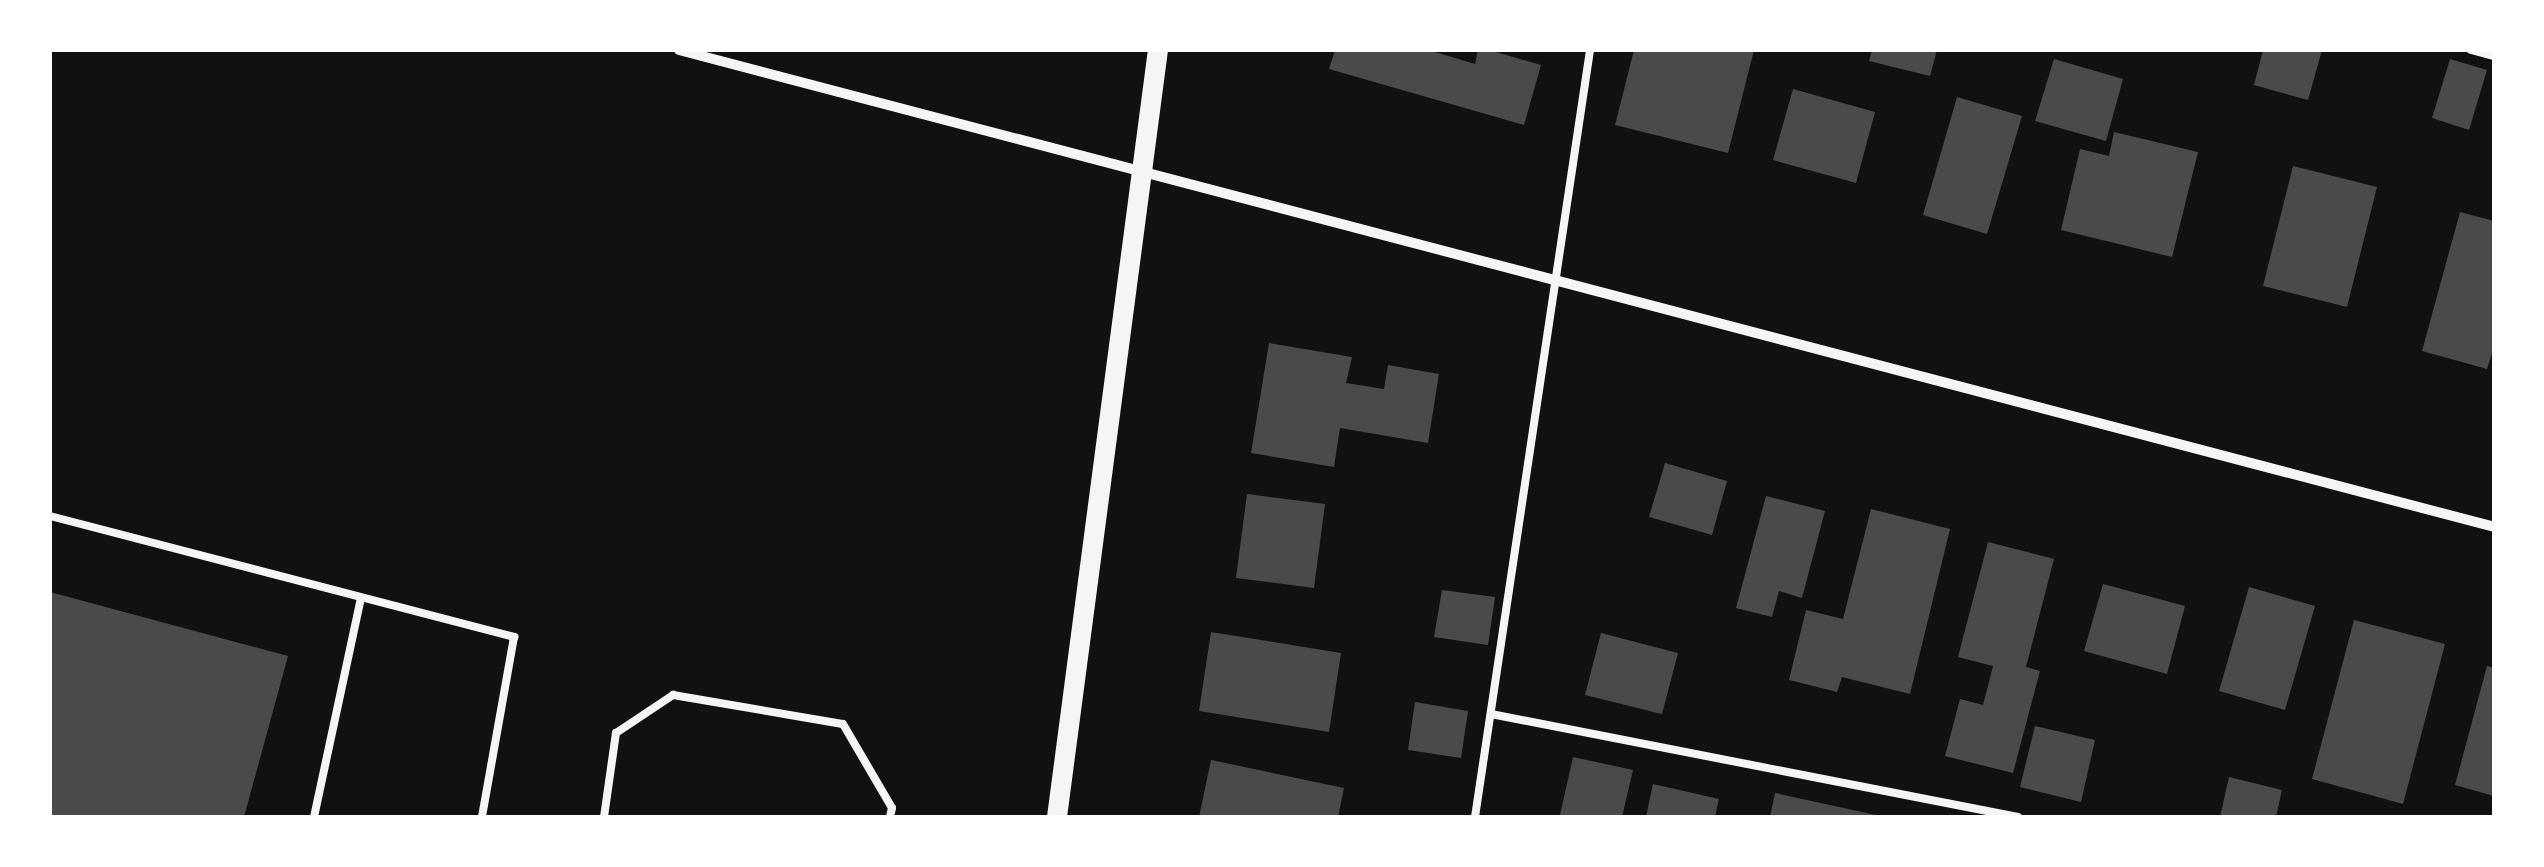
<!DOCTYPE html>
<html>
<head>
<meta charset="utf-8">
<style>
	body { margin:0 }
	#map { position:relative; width:2544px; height:867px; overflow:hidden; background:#111; font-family:"Work Sans",sans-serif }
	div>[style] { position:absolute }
	.building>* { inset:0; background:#4a4a4a }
	.service>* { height:8px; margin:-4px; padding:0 4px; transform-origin:4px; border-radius:4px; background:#f5f5f5 }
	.minor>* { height:10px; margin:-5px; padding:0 5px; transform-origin:5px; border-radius:5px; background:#f5f5f5 }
	.secondary>* { height:20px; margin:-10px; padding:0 10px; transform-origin:10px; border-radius:10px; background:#f5f5f5 }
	span { translate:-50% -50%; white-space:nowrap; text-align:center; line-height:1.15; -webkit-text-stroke:10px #fff; paint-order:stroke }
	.frame { position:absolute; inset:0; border:52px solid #fff; pointer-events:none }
</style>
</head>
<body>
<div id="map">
	<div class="building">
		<div style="clip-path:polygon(1335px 50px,1428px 50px,1475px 64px,1478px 50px,1489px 50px,1541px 65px,1524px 125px,1329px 69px)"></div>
		<div style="clip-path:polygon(1634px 50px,1754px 50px,1728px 153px,1615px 125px)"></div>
		<div style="clip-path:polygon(1872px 50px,1937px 50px,1930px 76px,1869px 61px)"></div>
		<div style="clip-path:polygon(2263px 50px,2322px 50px,2308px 100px,2254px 85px)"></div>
		<div style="clip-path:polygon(2054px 59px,2123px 79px,2106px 141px,2035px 121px)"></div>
		<div style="clip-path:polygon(2450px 59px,2487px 70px,2469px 130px,2432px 118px)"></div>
		<div style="clip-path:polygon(1793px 89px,1875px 112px,1856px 183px,1773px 160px)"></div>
		<div style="clip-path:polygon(1957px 97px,2022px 116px,1987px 234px,1923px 215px)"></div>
		<div style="clip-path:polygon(2114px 132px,2198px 152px,2172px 257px,2061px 230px,2080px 149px,2109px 156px)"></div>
		<div style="clip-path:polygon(2293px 166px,2377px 187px,2347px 307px,2263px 286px)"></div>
		<div style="clip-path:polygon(2460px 212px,2494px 221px,2494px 347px,2487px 369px,2422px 351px)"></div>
		<div style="clip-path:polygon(1269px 343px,1352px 357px,1346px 383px,1384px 389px,1388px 365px,1439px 374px,1428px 443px,1340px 428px,1334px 467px,1251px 453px)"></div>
		<div style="clip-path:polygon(1665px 463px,1727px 481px,1712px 535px,1649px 517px)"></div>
		<div style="clip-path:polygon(1247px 494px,1325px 504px,1314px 588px,1236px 578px)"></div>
		<div style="clip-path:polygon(1766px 496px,1825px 511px,1802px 598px,1779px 591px,1772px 617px,1736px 608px)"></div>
		<div style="clip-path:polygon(1871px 509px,1950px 529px,1910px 694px,1842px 677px,1837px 692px,1789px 680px,1806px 610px,1843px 619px)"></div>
		<div style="clip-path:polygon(1988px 542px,2054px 559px,2026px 667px,2040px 671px,2013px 773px,1945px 756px,1960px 699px,1983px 705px,1993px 666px,1958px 657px)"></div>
		<div style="clip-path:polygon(2103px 584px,2185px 606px,2167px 674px,2084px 651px)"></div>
		<div style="clip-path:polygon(2249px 587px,2315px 606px,2285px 710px,2219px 691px)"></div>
		<div style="clip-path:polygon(1442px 590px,1495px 597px,1488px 645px,1434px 637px)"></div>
		<div style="clip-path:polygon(50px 592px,288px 656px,244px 817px,50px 817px)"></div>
		<div style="clip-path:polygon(2354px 620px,2445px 644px,2403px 804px,2312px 779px)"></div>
		<div style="clip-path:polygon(1211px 632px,1341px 653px,1329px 732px,1199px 711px)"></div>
		<div style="clip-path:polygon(1601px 633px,1678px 653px,1662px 714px,1585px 695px)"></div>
		<div style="clip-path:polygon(2487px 666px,2494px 668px,2494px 796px,2455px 785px)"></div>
		<div style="clip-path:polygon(1415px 702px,1468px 711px,1461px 758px,1408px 750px)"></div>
		<div style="clip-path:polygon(2035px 726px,2095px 740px,2081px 802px,2020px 787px)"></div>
		<div style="clip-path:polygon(1573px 757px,1633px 770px,1622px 817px,1560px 815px)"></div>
		<div style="clip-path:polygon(1211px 760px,1344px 788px,1338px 817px,1199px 817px)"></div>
		<div style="clip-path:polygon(2229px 777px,2282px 790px,2276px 817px,2220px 817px)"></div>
		<div style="clip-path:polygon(1653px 784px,1719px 799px,1715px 817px,1646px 817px)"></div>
		<div style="clip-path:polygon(1775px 793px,1876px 815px,1875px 817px,1770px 817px)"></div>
	</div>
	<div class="service">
		<div style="left:2471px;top:50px;width:24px;rotate:15deg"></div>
		<div style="left:50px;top:516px;width:480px;rotate:14.6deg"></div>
		<div style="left:514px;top:637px;width:183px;rotate:100.1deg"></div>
		<div style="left:1491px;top:714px;width:537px;rotate:11.06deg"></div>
		<div style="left:314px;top:817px;width:224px;rotate:-77.9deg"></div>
		<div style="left:604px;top:817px;width:85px;rotate:-81.9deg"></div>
		<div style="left:616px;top:733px;width:69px;rotate:-33.7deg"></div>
		<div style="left:673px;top:695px;width:172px;rotate:9.7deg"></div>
		<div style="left:843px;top:724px;width:97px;rotate:59.7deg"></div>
		<div style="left:892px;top:808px;width:9px;rotate:103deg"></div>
		<div style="left:1475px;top:817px;width:776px;rotate:-81.47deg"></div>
	</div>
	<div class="minor">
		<div style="left:679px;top:50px;width:1877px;rotate:14.72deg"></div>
	</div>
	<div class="secondary">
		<div style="left:1057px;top:817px;width:774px;rotate:-82.5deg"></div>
	</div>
	<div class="frame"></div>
</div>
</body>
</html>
